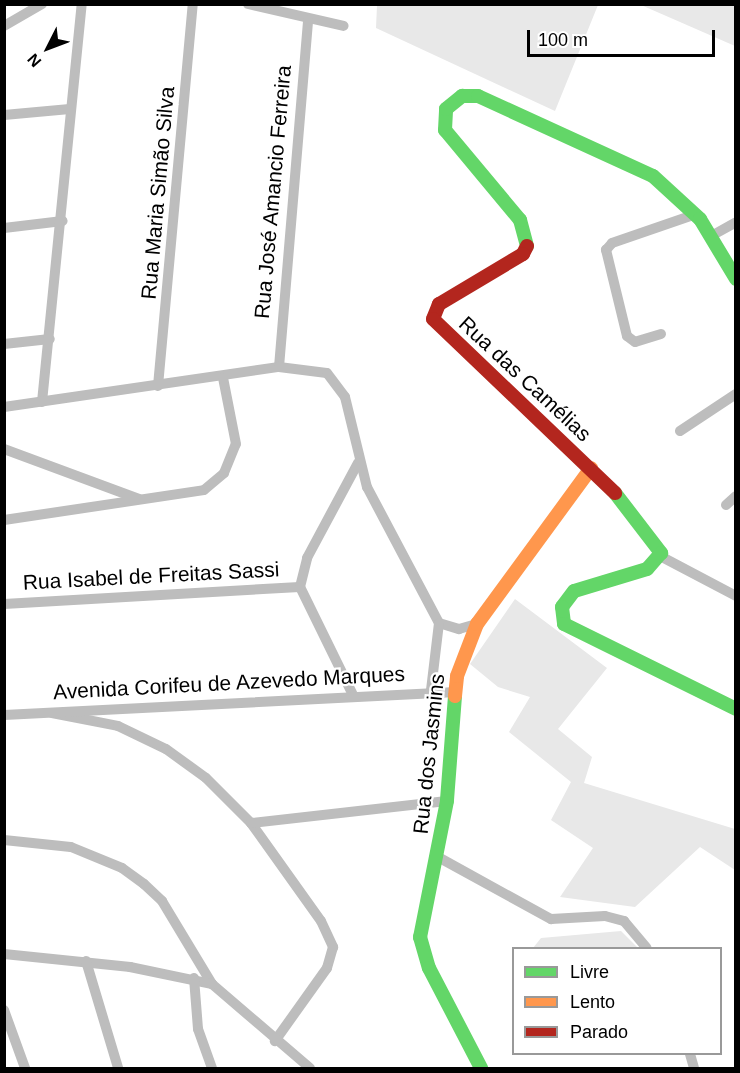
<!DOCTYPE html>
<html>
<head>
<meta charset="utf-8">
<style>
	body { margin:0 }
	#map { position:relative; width:740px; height:1073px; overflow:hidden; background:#fff; font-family:Arial,sans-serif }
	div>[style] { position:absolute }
	.green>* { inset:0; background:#e8e8e8 }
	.street>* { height:10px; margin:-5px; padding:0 5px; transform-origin:5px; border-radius:5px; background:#bdbdbd }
	.fast>* { height:14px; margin:-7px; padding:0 7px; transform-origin:7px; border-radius:7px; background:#63d668 }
	.slow>* { height:14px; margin:-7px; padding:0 7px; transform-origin:7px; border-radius:7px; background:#ff974d }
	.jam>* { height:14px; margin:-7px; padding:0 7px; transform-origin:7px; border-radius:7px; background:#b3261e }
	span { translate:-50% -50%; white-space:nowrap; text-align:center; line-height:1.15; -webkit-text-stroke:4.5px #fff; paint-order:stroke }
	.street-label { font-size:21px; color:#000 }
	.frame { position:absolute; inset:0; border:6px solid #000; pointer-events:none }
	.legend { position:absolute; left:512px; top:947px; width:210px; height:108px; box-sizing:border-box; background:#fff; border:2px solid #999; margin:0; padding:8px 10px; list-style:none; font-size:18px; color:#000 }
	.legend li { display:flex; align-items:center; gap:12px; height:30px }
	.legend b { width:30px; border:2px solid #999 }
	.north { position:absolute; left:18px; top:18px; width:60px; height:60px; -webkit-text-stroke:4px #fff; paint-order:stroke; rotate:228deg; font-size:16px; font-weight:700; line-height:24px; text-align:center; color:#000 }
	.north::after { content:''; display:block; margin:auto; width:21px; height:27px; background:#000; clip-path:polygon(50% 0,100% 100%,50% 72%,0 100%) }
	.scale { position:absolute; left:527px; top:30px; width:188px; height:27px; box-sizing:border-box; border:3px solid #000; border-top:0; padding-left:8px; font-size:18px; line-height:21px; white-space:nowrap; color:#000; -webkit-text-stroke:4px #fff; paint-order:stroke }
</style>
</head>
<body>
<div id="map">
	<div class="green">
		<div style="clip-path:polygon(377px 5px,377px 4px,598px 5px,555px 111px,376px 28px)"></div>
		<div style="clip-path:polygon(641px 5px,735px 5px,735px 46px)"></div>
		<div style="clip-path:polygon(515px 599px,607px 668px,558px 729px,592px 757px,584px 783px,735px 829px,735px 870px,700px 847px,635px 907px,560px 897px,593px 848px,551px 820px,571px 782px,509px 732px,530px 697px,498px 687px,470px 664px)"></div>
		<div style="clip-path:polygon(621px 931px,638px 948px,533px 948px,541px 938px)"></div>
	</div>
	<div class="street">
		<div style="left:248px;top:4px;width:98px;rotate:12.9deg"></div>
		<div style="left:4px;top:26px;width:44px;rotate:-30.1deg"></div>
		<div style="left:4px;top:115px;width:66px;rotate:-5.2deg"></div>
		<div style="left:4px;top:228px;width:59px;rotate:-6.8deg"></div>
		<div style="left:713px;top:235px;width:26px;rotate:-29deg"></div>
		<div style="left:661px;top:334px;width:27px;rotate:163deg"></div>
		<div style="left:635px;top:342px;width:10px;rotate:-143deg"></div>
		<div style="left:627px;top:336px;width:89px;rotate:-103.7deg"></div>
		<div style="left:606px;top:250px;width:9px;rotate:-49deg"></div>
		<div style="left:612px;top:243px;width:89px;rotate:-19deg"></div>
		<div style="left:4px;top:344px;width:46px;rotate:-6.2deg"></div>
		<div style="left:279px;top:367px;width:348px;rotate:-85.2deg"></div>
		<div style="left:158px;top:386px;width:384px;rotate:-84.8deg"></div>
		<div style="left:42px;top:402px;width:400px;rotate:-84.3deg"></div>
		<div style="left:4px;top:407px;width:278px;rotate:-8.3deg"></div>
		<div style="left:279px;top:367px;width:48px;rotate:7.1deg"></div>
		<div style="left:327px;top:373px;width:30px;rotate:53deg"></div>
		<div style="left:345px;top:397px;width:93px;rotate:76.3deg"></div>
		<div style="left:367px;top:487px;width:154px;rotate:62.1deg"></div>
		<div style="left:439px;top:623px;width:21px;rotate:17deg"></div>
		<div style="left:459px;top:629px;width:19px;rotate:-16deg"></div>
		<div style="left:680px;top:431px;width:67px;rotate:-33.5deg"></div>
		<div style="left:4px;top:449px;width:144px;rotate:20.3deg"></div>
		<div style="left:726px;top:505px;width:13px;rotate:-42deg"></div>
		<div style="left:4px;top:520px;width:202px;rotate:-8.5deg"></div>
		<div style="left:204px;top:490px;width:26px;rotate:-40deg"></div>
		<div style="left:224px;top:473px;width:31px;rotate:-68deg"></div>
		<div style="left:236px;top:444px;width:67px;rotate:-101.1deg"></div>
		<div style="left:662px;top:557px;width:84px;rotate:27.8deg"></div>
		<div style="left:4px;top:604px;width:296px;rotate:-3.3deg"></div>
		<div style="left:431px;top:690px;width:67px;rotate:-83.2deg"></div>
		<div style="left:353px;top:695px;width:120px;rotate:-116.1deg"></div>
		<div style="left:300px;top:587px;width:30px;rotate:-76deg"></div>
		<div style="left:307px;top:558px;width:108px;rotate:-61.8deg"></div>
		<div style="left:52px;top:713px;width:67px;rotate:11.1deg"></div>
		<div style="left:118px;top:726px;width:53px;rotate:25.6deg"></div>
		<div style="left:166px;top:749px;width:49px;rotate:35.9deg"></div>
		<div style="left:206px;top:778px;width:64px;rotate:45deg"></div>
		<div style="left:251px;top:823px;width:120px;rotate:54.5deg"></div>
		<div style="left:321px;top:921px;width:29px;rotate:65deg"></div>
		<div style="left:333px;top:947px;width:22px;rotate:106deg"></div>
		<div style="left:327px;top:968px;width:90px;rotate:125.5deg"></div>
		<div style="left:4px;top:715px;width:453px;rotate:-2.9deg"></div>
		<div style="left:251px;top:823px;width:197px;rotate:-6.4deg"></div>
		<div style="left:4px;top:840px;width:67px;rotate:6deg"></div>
		<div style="left:71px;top:847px;width:55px;rotate:22.4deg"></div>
		<div style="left:122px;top:868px;width:27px;rotate:36deg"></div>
		<div style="left:144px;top:884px;width:25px;rotate:43deg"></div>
		<div style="left:162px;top:901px;width:97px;rotate:58.9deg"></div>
		<div style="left:212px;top:984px;width:129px;rotate:40.6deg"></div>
		<div style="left:438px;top:857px;width:129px;rotate:28.8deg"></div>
		<div style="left:551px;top:919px;width:54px;rotate:-3.2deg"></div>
		<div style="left:605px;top:916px;width:20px;rotate:15deg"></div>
		<div style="left:624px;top:921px;width:35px;rotate:50deg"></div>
		<div style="left:4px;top:954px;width:127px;rotate:5.9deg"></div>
		<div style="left:130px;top:967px;width:84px;rotate:11.7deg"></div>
		<div style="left:86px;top:961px;width:112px;rotate:73.3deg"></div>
		<div style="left:194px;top:978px;width:51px;rotate:85.5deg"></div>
		<div style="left:198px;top:1029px;width:41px;rotate:70.3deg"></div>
		<div style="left:4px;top:1010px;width:62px;rotate:70.1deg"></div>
		<div style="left:690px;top:1054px;width:15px;rotate:74deg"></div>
	</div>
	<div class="fast">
		<div style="left:527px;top:246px;width:27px;rotate:-105deg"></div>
		<div style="left:520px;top:220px;width:117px;rotate:-129.8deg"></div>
		<div style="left:445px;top:130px;width:21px;rotate:-87deg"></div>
		<div style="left:446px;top:109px;width:21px;rotate:-39deg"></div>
		<div style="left:462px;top:96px;width:16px"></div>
		<div style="left:478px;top:96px;width:192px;rotate:24.6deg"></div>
		<div style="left:653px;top:176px;width:64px;rotate:42.5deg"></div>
		<div style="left:700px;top:219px;width:70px;rotate:59deg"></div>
		<div style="left:615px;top:493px;width:76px;rotate:52.5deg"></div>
		<div style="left:661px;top:553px;width:21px;rotate:131deg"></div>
		<div style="left:647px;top:569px;width:76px;rotate:163.2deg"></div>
		<div style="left:574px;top:591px;width:20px;rotate:127deg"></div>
		<div style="left:562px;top:607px;width:17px;rotate:83deg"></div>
		<div style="left:564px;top:624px;width:192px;rotate:26.3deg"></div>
		<div style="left:455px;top:696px;width:105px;rotate:94.4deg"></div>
		<div style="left:447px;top:801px;width:139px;rotate:101.2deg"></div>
		<div style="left:420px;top:937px;width:32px;rotate:74deg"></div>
		<div style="left:429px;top:968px;width:113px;rotate:62.5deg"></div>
	</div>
	<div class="slow">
		<div style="left:455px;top:696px;width:20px;rotate:-84deg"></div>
		<div style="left:457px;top:676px;width:56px;rotate:-69deg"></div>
		<div style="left:477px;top:624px;width:193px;rotate:-53.8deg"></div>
	</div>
	<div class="jam">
		<div style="left:527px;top:246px;width:9px;rotate:117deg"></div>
		<div style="left:523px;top:254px;width:98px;rotate:149.2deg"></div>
		<div style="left:439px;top:304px;width:16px;rotate:112deg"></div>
		<div style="left:433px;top:319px;width:252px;rotate:43.7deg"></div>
	</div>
	<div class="street-label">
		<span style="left:273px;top:192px;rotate:-85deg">Rua José Amancio Ferreira</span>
		<span style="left:158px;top:193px;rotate:-85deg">Rua Maria Simão Silva</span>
		<span style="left:525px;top:379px;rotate:43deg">Rua das Camélias</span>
		<span style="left:151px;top:576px;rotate:-3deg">Rua Isabel de Freitas Sassi</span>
		<span style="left:229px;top:683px;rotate:-3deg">Avenida Corifeu de Azevedo Marques</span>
		<span style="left:429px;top:754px;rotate:-84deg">Rua dos Jasmins</span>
	</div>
	<div class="frame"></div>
	<ul class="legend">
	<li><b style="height:8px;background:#63d668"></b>Livre</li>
	<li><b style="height:8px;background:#ff974d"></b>Lento</li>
	<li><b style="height:8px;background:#b3261e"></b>Parado</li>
	</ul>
	<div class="north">N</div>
	<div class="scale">100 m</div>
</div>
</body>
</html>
